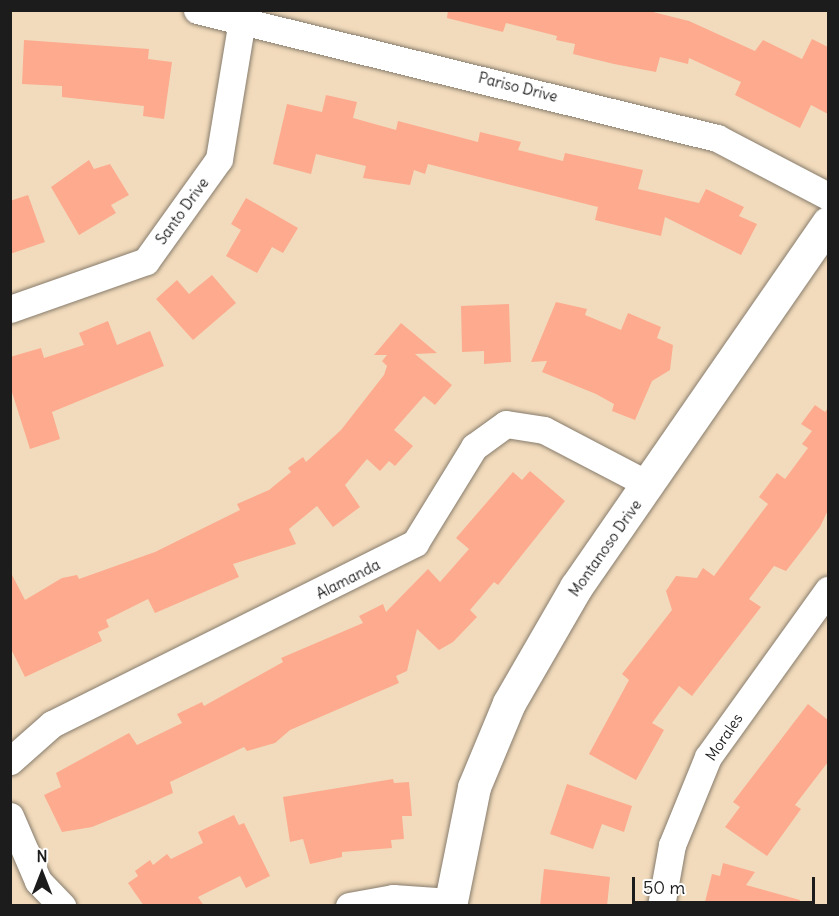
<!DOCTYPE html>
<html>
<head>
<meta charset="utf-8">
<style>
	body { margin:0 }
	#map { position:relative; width:839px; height:916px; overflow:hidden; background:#f2dbbc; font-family:Delius,sans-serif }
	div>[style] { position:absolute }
	.building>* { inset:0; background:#fdaa8e }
	.roads { filter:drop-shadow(0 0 2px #877c6c) drop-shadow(0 0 2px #877c6c) }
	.minor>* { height:27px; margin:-13.5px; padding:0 13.5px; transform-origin:13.5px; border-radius:13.5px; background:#fff }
	.tertiary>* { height:33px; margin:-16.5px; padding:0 16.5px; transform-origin:16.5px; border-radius:16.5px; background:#fff }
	span { translate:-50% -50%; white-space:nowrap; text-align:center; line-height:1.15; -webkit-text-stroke:4.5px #fff; paint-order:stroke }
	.street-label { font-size:15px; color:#1c1c1c }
	.frame { position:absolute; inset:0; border:12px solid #1c1c1c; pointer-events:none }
	.north { position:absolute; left:12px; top:844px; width:60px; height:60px; -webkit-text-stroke:4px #fff; paint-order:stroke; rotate:0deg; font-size:16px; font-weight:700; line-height:24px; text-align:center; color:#1c1c1c }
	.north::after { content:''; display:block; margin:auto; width:21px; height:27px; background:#1c1c1c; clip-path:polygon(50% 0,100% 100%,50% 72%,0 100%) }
	.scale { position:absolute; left:632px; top:877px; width:183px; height:27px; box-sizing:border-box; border:3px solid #1c1c1c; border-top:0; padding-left:8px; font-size:18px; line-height:21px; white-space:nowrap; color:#1c1c1c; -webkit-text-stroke:4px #fff; paint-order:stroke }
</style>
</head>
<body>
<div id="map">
	<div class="building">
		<div style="clip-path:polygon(448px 10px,645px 10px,689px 21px,755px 51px,763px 40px,802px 59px,812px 39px,828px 47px,828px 114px,811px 105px,800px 128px,735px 95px,741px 82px,689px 58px,688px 64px,660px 57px,656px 72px,614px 64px,573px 54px,575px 44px,556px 40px,557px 36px,506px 23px,503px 32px,447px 18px)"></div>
		<div style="clip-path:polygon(24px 40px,149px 49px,148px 59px,172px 62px,164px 119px,143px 116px,144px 106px,62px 97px,62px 86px,22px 84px)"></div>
		<div style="clip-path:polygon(326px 95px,357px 102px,353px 118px,396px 130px,398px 121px,478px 142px,480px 132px,521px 142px,518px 150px,563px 161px,565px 153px,643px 170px,638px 189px,699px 203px,706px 189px,744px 207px,739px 216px,757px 224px,741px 255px,665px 217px,661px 236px,595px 220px,598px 207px,428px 164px,425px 174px,414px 170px,410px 185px,363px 178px,366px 166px,316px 154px,311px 174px,273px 164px,287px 104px,322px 112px)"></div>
		<div style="clip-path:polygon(89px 160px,94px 169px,110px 164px,129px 195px,111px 205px,116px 213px,79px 235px,51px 187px)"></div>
		<div style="clip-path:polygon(28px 195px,45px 242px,10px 254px,10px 201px)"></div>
		<div style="clip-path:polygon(246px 198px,298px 228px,283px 253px,272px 247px,257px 273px,226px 256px,241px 230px,231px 224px)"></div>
		<div style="clip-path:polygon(212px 275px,236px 303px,193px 340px,156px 299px,177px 280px,189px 294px)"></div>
		<div style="clip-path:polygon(556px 302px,587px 309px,585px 315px,621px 330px,628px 313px,661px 327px,657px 338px,673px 345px,670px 370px,652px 381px,635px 420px,612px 411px,614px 404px,596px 394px,542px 372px,547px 361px,531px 362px)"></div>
		<div style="clip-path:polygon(509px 304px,511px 362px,484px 364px,484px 351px,462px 352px,461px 306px)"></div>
		<div style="clip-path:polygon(108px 321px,117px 345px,150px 331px,164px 366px,52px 412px,60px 439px,30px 449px,10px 386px,10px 357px,41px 348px,44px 358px,84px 345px,79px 333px)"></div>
		<div style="clip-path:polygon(401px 323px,437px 353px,415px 354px,452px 385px,435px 405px,424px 396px,394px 430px,413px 446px,395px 466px,389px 461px,380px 471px,367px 459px,345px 485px,360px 507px,333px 527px,317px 506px,289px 529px,296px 544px,233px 564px,239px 577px,155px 613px,148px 599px,106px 620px,109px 627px,98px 632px,102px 641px,25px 677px,10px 647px,10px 571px,25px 600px,62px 578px,77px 575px,79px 579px,155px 552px,240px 510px,237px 504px,269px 490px,291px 472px,288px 468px,303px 457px,306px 462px,341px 430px,384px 375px,387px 366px,382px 361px,387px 355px,374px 355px)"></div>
		<div style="clip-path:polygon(815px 405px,825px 412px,828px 408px,828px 510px,820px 527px,786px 571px,774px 566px,749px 599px,761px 607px,692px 696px,679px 686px,652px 723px,664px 730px,636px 780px,589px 754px,629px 680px,622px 674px,672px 610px,666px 591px,676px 576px,697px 578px,703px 568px,714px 576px,768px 504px,759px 497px,777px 473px,785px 479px,808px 448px,802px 444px,812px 431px,801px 424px)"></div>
		<div style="clip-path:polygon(530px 471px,565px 501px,498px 585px,494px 582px,470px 610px,477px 617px,453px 642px,439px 650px,417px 629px,407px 671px,396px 676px,399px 683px,290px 730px,275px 743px,247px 751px,244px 747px,170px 782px,173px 793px,146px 805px,92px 827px,62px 832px,44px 795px,61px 787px,56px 773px,129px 733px,137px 745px,182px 723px,177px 714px,202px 702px,204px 706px,283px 662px,281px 658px,363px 623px,359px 616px,383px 604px,386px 612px,428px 569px,440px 582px,469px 549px,456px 538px,513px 472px,522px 480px)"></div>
		<div style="clip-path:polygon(808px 704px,828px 720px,828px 762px,795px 805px,801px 809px,767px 856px,725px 827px,740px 807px,733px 802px)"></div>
		<div style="clip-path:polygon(393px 779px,394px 783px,409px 782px,412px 816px,402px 816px,404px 839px,391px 840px,392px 848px,342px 852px,342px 857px,310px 864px,303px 839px,290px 842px,283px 797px)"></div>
		<div style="clip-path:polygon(567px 784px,632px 806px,624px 832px,602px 824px,593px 849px,550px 834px)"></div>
		<div style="clip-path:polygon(234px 815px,239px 825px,244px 823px,270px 876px,246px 888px,240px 876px,198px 897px,204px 906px,144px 906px,128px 883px,138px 876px,135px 871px,150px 860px,153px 865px,167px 854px,171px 859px,203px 843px,198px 832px)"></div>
		<div style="clip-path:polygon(723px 863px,755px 872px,746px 885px,800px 900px,799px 906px,704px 906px,712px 874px,720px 876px)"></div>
		<div style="clip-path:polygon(544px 869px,610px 877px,607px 906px,540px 906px)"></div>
	</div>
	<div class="roads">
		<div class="minor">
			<div style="left:197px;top:10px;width:536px;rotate:13.83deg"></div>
			<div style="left:717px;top:138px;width:125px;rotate:27.6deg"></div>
			<div style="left:10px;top:309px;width:144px;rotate:-19.4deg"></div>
			<div style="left:146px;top:261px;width:125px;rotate:-54.4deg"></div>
			<div style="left:219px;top:159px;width:141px;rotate:-80.6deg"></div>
			<div style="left:10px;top:761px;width:56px;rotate:-41.4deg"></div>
			<div style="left:52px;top:724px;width:406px;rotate:-26.5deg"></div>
			<div style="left:415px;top:543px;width:113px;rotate:-58.4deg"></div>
			<div style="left:474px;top:447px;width:39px;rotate:-36deg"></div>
			<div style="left:506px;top:424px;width:38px;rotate:9deg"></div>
			<div style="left:544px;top:430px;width:119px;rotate:27.6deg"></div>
			<div style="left:10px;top:816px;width:71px;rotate:66.7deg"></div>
			<div style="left:38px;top:881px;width:35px;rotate:46deg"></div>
			<div style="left:349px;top:906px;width:45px;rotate:-10.3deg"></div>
			<div style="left:393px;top:898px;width:57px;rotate:4deg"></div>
			<div style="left:661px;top:906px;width:62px;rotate:-79.8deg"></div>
			<div style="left:672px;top:845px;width:95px;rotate:-67.8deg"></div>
			<div style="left:708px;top:757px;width:206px;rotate:-54.3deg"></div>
		</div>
		<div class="tertiary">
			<div style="left:450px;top:906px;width:121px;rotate:-78.6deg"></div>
			<div style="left:474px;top:787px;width:91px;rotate:-67.4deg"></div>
			<div style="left:509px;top:703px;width:134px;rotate:-60deg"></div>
			<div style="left:576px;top:587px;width:443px;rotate:-55.3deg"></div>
		</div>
	</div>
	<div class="street-label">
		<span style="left:518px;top:87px;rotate:14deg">Pariso Drive</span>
		<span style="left:182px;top:211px;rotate:-54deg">Santo Drive</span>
		<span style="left:605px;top:548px;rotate:-55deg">Montanoso Drive</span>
		<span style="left:348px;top:579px;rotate:-27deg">Alamanda</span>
		<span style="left:724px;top:737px;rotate:-56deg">Morales</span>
	</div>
	<div class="frame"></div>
	<div class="north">N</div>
	<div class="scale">50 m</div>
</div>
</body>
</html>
